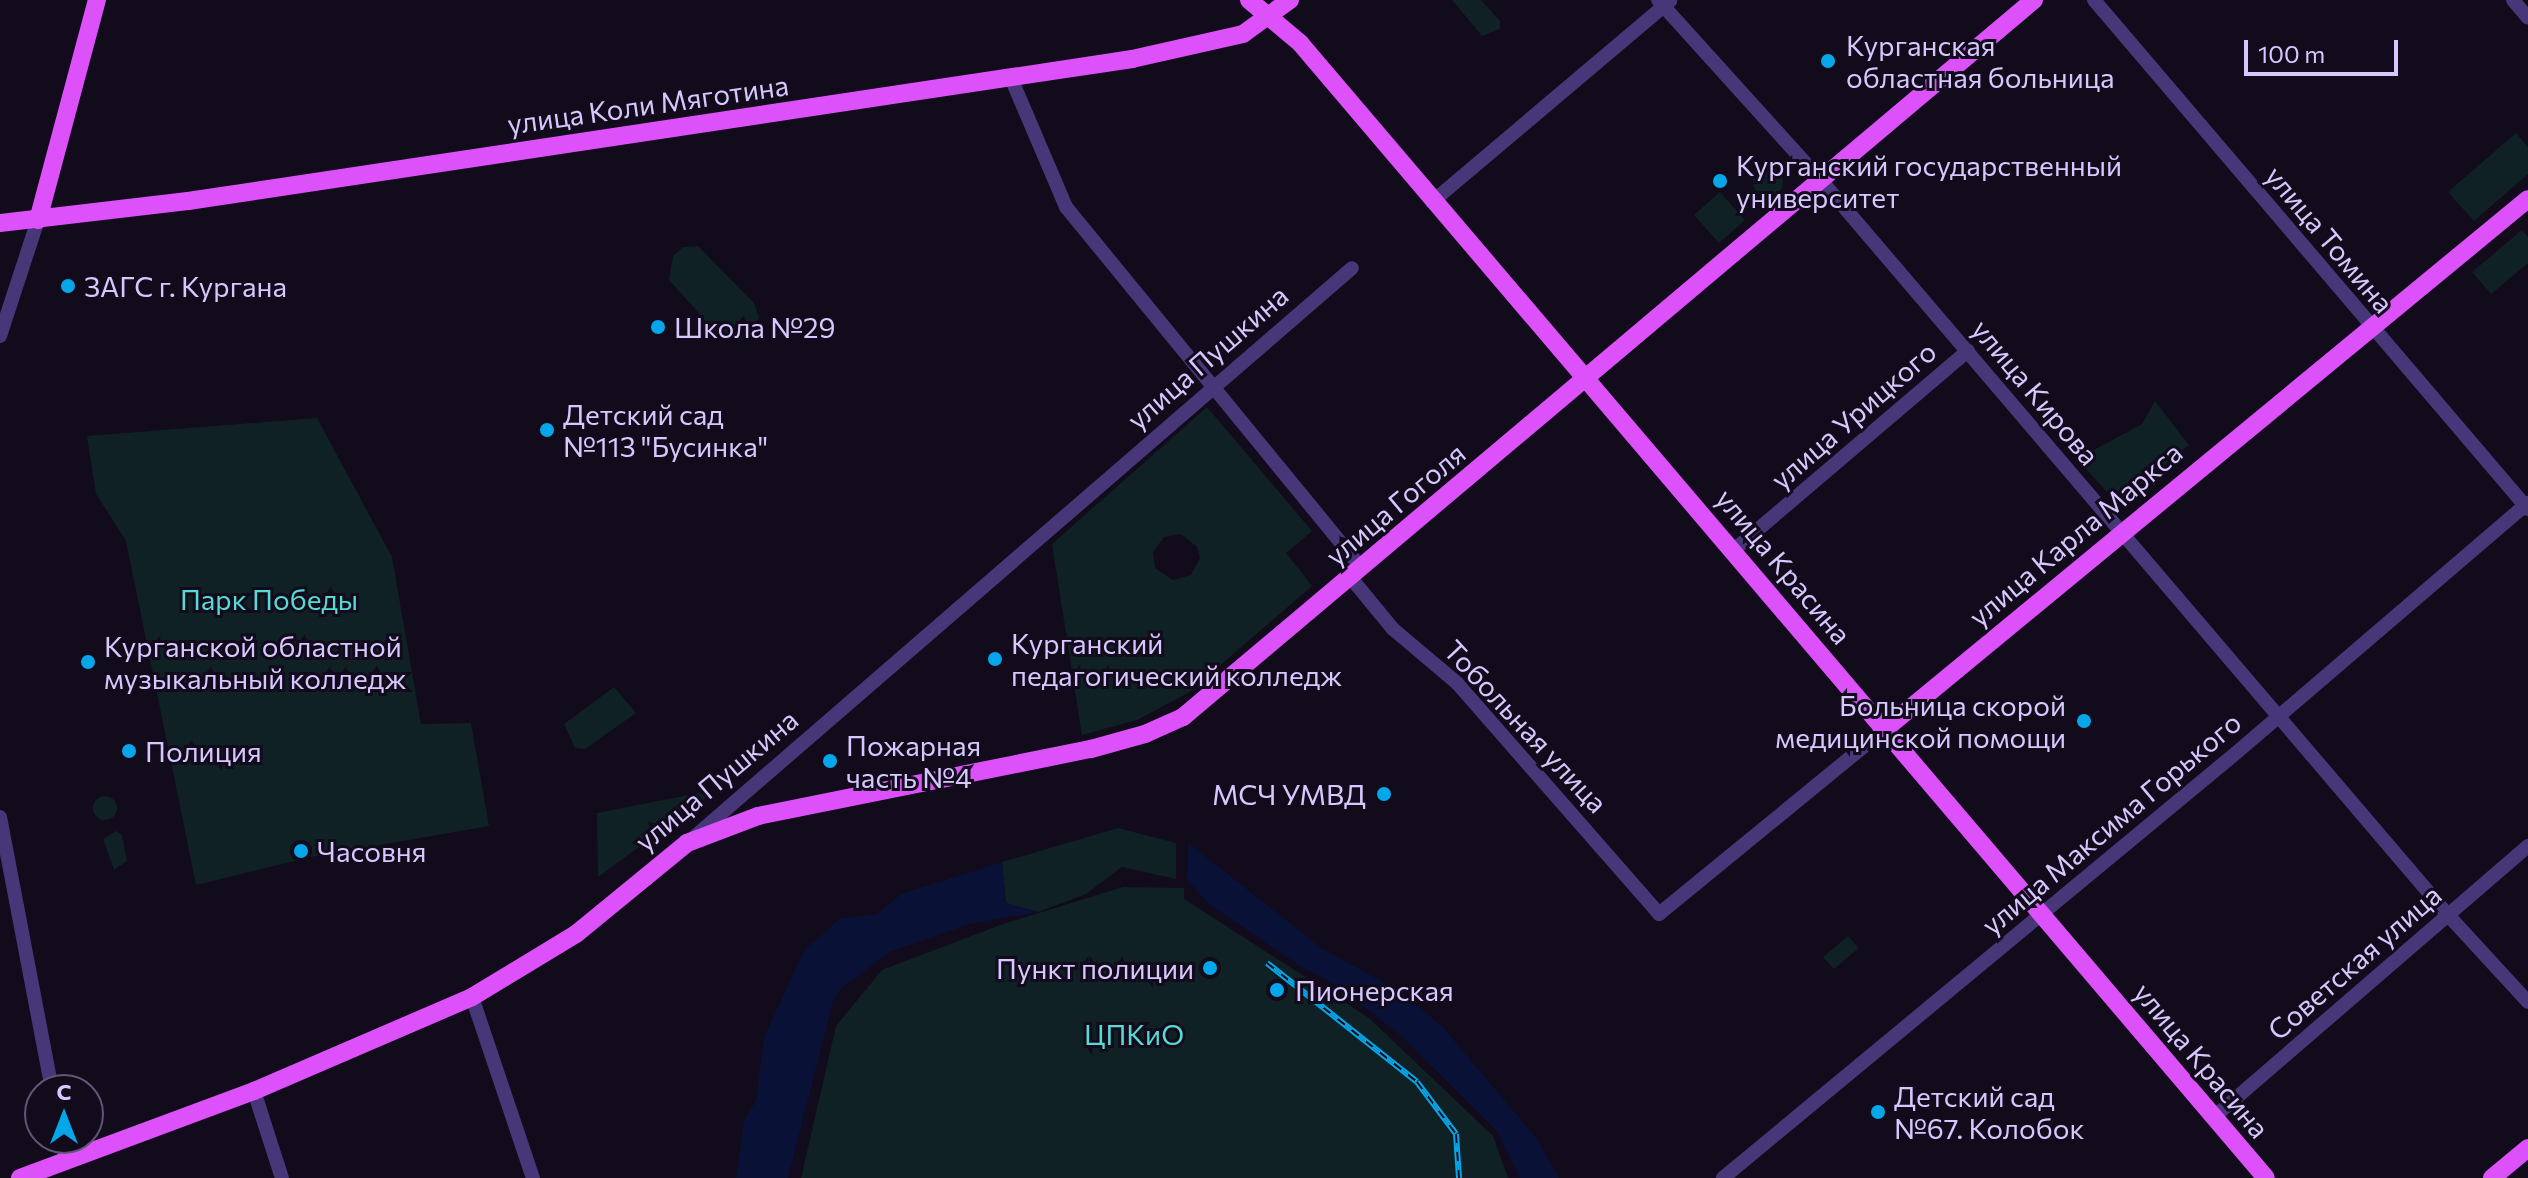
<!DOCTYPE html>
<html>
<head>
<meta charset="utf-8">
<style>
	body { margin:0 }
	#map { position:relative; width:2528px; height:1178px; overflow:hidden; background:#110b1b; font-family:Commissioner,sans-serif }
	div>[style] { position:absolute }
	.green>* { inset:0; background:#0f2125 }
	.round { border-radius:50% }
	.water>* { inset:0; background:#091137 }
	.minor>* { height:14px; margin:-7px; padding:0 7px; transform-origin:7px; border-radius:7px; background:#473779 }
	.major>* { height:18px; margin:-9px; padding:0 9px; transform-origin:9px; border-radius:9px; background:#dd51fb }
	.rail>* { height:6px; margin-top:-3px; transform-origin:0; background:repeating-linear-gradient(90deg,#110b1b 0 9px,#06a6eb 0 18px); box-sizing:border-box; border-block:2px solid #06a6eb }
	.dots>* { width:22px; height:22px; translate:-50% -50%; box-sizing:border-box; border:4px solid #110b1b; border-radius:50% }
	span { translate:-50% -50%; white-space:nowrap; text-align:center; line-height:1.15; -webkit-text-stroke:6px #110b1b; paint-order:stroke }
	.poi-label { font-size:28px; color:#d8c7fe }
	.left { translate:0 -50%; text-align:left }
	.right { translate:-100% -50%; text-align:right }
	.street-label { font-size:28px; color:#d8c7fe }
	.park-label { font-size:28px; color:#57dad4 }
	.north { position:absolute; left:24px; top:1074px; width:80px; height:80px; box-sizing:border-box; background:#110b1b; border:2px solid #615676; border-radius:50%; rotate:0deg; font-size:22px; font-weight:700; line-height:32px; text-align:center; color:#d8c7fe }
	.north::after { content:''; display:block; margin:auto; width:28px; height:36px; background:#06a6eb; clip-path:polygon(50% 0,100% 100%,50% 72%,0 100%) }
	.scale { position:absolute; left:2244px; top:40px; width:154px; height:36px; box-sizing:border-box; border:4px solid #d8c7fe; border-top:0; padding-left:10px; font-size:24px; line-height:28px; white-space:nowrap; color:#d8c7fe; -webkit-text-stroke:6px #110b1b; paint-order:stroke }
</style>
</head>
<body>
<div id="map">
	<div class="green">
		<div style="clip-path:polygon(1452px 0,1481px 0,1500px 21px,1500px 29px,1482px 36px)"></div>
		<div style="clip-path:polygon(2516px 133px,2528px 147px,2528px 174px,2474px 221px,2448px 192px)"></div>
		<div class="round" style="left:1753px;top:167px;width:30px;height:30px"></div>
		<div style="clip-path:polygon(1720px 192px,1745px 220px,1719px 243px,1694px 215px)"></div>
		<div style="clip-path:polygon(2522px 230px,2528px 237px,2528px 263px,2491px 294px,2472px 272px)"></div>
		<div style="clip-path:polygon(698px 246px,754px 303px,759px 318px,744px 340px,722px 339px,669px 280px,673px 256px,683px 247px)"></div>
		<div style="clip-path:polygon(2155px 401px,2189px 445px,2117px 503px,2077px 459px,2142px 424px)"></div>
		<div style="clip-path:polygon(evenodd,1207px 407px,1312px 531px,1286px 553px,1312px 586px,1188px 693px,1137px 720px,1082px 735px,1052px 544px,1207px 407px,1181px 534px,1197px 547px,1200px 558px,1191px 575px,1173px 580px,1155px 568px,1153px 552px,1164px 537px,1181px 534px)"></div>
		<div style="clip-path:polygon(317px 418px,392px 557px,421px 724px,471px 723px,489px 826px,311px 857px,196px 885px,126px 541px,96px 494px,87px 436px)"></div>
		<div style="clip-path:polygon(614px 687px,636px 713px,585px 749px,575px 748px,564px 724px)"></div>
		<div style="clip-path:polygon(704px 792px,707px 797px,598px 877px,597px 813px)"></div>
		<div class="round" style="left:93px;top:796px;width:24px;height:24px"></div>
		<div style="clip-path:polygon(1118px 828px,1176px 843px,1176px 879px,1122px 867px,1086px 894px,1038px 912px,1006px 903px,1002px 862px)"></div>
		<div style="clip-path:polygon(116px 831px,122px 835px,127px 861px,114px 870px,103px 839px)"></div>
		<div style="clip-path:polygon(1123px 887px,1184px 888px,1184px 899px,1369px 1018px,1493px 1136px,1508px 1178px,801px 1178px,836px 1026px,882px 970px,1000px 925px)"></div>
		<div style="clip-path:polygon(1848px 936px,1859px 948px,1834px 969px,1823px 957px)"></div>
	</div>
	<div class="water">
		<div style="clip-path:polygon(1188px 843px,1323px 949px,1398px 990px,1442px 1026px,1538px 1140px,1559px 1178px,1520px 1178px,1496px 1130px,1400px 1035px,1338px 986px,1303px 968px,1210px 905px,1187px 880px)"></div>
		<div style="clip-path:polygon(1002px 862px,1006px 903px,1038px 912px,970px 924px,889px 952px,842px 988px,833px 1001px,788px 1178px,736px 1178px,744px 1120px,756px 1101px,764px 1037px,805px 949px,841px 918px,877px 914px,901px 894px)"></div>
	</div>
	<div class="minor">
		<div style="left:1658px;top:0;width:241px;rotate:47.9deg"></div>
		<div style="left:1820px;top:179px;width:968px;rotate:49.53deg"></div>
		<div style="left:2448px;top:915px;width:118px;rotate:47.4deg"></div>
		<div style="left:2094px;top:0;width:669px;rotate:49.55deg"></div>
		<div style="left:2513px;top:0;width:23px;rotate:50deg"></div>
		<div style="left:1011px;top:78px;width:140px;rotate:66.9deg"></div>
		<div style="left:1066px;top:207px;width:467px;rotate:50.7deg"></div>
		<div style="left:1432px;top:202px;width:312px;rotate:-40.2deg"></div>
		<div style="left:0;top:336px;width:122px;rotate:-71.9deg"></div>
		<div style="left:1735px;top:549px;width:306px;rotate:-40.4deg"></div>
		<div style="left:1351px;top:578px;width:66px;rotate:50.5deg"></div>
		<div style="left:1393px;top:629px;width:84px;rotate:40.2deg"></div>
		<div style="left:1457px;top:683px;width:307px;rotate:48.8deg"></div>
		<div style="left:1659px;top:914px;width:292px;rotate:-39.3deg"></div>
		<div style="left:0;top:817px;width:278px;rotate:79.2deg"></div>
		<div style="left:693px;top:838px;width:871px;rotate:-40.86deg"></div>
		<div style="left:472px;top:997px;width:191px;rotate:71.4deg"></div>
		<div style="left:254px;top:1091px;width:91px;rotate:72.2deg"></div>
		<div style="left:2214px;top:1117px;width:415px;rotate:-40.8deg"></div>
		<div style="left:61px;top:1138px;width:21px;rotate:79deg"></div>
		<div style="left:1723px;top:1178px;width:666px;rotate:-39.64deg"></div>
		<div style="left:2236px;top:753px;width:384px;rotate:-40.6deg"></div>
	</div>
	<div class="major">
		<div style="left:1249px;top:0;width:67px;rotate:40.1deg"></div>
		<div style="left:1300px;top:43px;width:1490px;rotate:49.6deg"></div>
		<div style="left:38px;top:220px;width:228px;rotate:-75deg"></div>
		<div style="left:0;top:223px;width:189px;rotate:-6.7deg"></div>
		<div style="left:188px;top:201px;width:955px;rotate:-8.55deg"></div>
		<div style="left:1132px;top:59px;width:114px;rotate:-12.7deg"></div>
		<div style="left:1243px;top:34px;width:58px;rotate:-35.9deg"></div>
		<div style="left:1885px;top:729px;width:833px;rotate:-39.5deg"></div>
		<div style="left:20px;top:1178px;width:250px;rotate:-20.4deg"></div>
		<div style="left:254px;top:1091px;width:237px;rotate:-23.3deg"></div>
		<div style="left:472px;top:997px;width:122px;rotate:-31.2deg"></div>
		<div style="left:576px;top:934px;width:144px;rotate:-39.3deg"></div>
		<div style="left:687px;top:843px;width:76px;rotate:-20.8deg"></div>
		<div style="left:758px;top:816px;width:340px;rotate:-11.4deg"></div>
		<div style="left:1091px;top:749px;width:56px;rotate:-15.5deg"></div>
		<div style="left:1145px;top:734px;width:42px;rotate:-24.1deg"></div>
		<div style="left:1183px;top:717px;width:1113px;rotate:-40.12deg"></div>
		<div style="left:2492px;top:1178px;width:47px;rotate:-39.8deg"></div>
	</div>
	<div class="rail">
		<div style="left:1267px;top:963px;width:191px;rotate:38.4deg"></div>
		<div style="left:1417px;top:1082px;width:65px;rotate:53.1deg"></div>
		<div style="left:1456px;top:1134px;width:44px;rotate:86.1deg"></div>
	</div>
	<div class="dots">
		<div style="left:1828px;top:61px;background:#06a6eb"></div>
		<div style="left:1720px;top:181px;background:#06a6eb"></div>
		<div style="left:68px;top:286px;background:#06a6eb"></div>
		<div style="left:658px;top:327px;background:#06a6eb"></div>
		<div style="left:547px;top:430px;background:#06a6eb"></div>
		<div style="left:995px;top:659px;background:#06a6eb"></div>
		<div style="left:88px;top:662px;background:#06a6eb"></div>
		<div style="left:2084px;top:721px;background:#06a6eb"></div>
		<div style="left:129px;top:751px;background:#06a6eb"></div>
		<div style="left:830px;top:761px;background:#06a6eb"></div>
		<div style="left:1384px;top:794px;background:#06a6eb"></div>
		<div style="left:301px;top:851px;background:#06a6eb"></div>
		<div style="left:1210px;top:968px;background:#06a6eb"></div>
		<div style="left:1277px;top:990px;background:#06a6eb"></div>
		<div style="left:1878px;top:1112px;background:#06a6eb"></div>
	</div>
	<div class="poi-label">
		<span class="left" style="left:1846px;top:61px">Курганская<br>областная больница</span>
		<span class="left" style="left:1736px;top:181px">Курганский государственный<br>университет</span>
		<span class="left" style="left:84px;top:286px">ЗАГС г. Кургана</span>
		<span class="left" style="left:674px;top:327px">Школа №29</span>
		<span class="left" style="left:563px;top:430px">Детский сад<br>№113 "Бусинка"</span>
		<span class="left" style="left:1011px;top:659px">Курганский<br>педагогический колледж</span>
		<span class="left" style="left:104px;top:662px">Курганской областной<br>музыкальный колледж</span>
		<span class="right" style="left:2066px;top:721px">Больница скорой<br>медицинской помощи</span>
		<span class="left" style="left:846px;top:761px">Пожарная<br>часть №4</span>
		<span class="left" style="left:145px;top:751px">Полиция</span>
		<span class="right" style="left:1366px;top:794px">МСЧ УМВД</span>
		<span class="left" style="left:317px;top:851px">Часовня</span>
		<span class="right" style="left:1194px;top:968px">Пункт полиции</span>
		<span class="left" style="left:1295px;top:990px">Пионерская</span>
		<span class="left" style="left:1894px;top:1112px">Детский сад<br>№67. Колобок</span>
	</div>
	<div class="street-label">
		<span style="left:648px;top:104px;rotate:-8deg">улица Коли Мяготина</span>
		<span style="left:2330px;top:239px;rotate:50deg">улица Томина</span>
		<span style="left:1207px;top:357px;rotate:-41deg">улица Пушкина</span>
		<span style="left:2036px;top:392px;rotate:50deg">улица Кирова</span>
		<span style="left:1853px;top:415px;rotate:-41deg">улица Урицкого</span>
		<span style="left:1395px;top:504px;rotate:-40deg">улица Гоголя</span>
		<span style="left:2075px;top:534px;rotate:-40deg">улица Карла Маркса</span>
		<span style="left:1784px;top:566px;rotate:50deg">улица Красина</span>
		<span style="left:1526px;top:726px;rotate:47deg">Тобольная улица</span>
		<span style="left:716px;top:780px;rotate:-40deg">улица Пушкина</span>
		<span style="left:2111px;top:823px;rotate:-40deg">улица Максима Горького</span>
		<span style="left:2354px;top:962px;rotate:-41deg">Советская улица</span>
		<span style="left:2202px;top:1060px;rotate:50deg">улица Красина</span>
	</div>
	<div class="park-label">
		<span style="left:269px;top:599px">Парк Победы</span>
		<span style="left:1134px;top:1034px">ЦПКиО</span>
	</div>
	<div class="north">С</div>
	<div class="scale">100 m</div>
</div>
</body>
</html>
